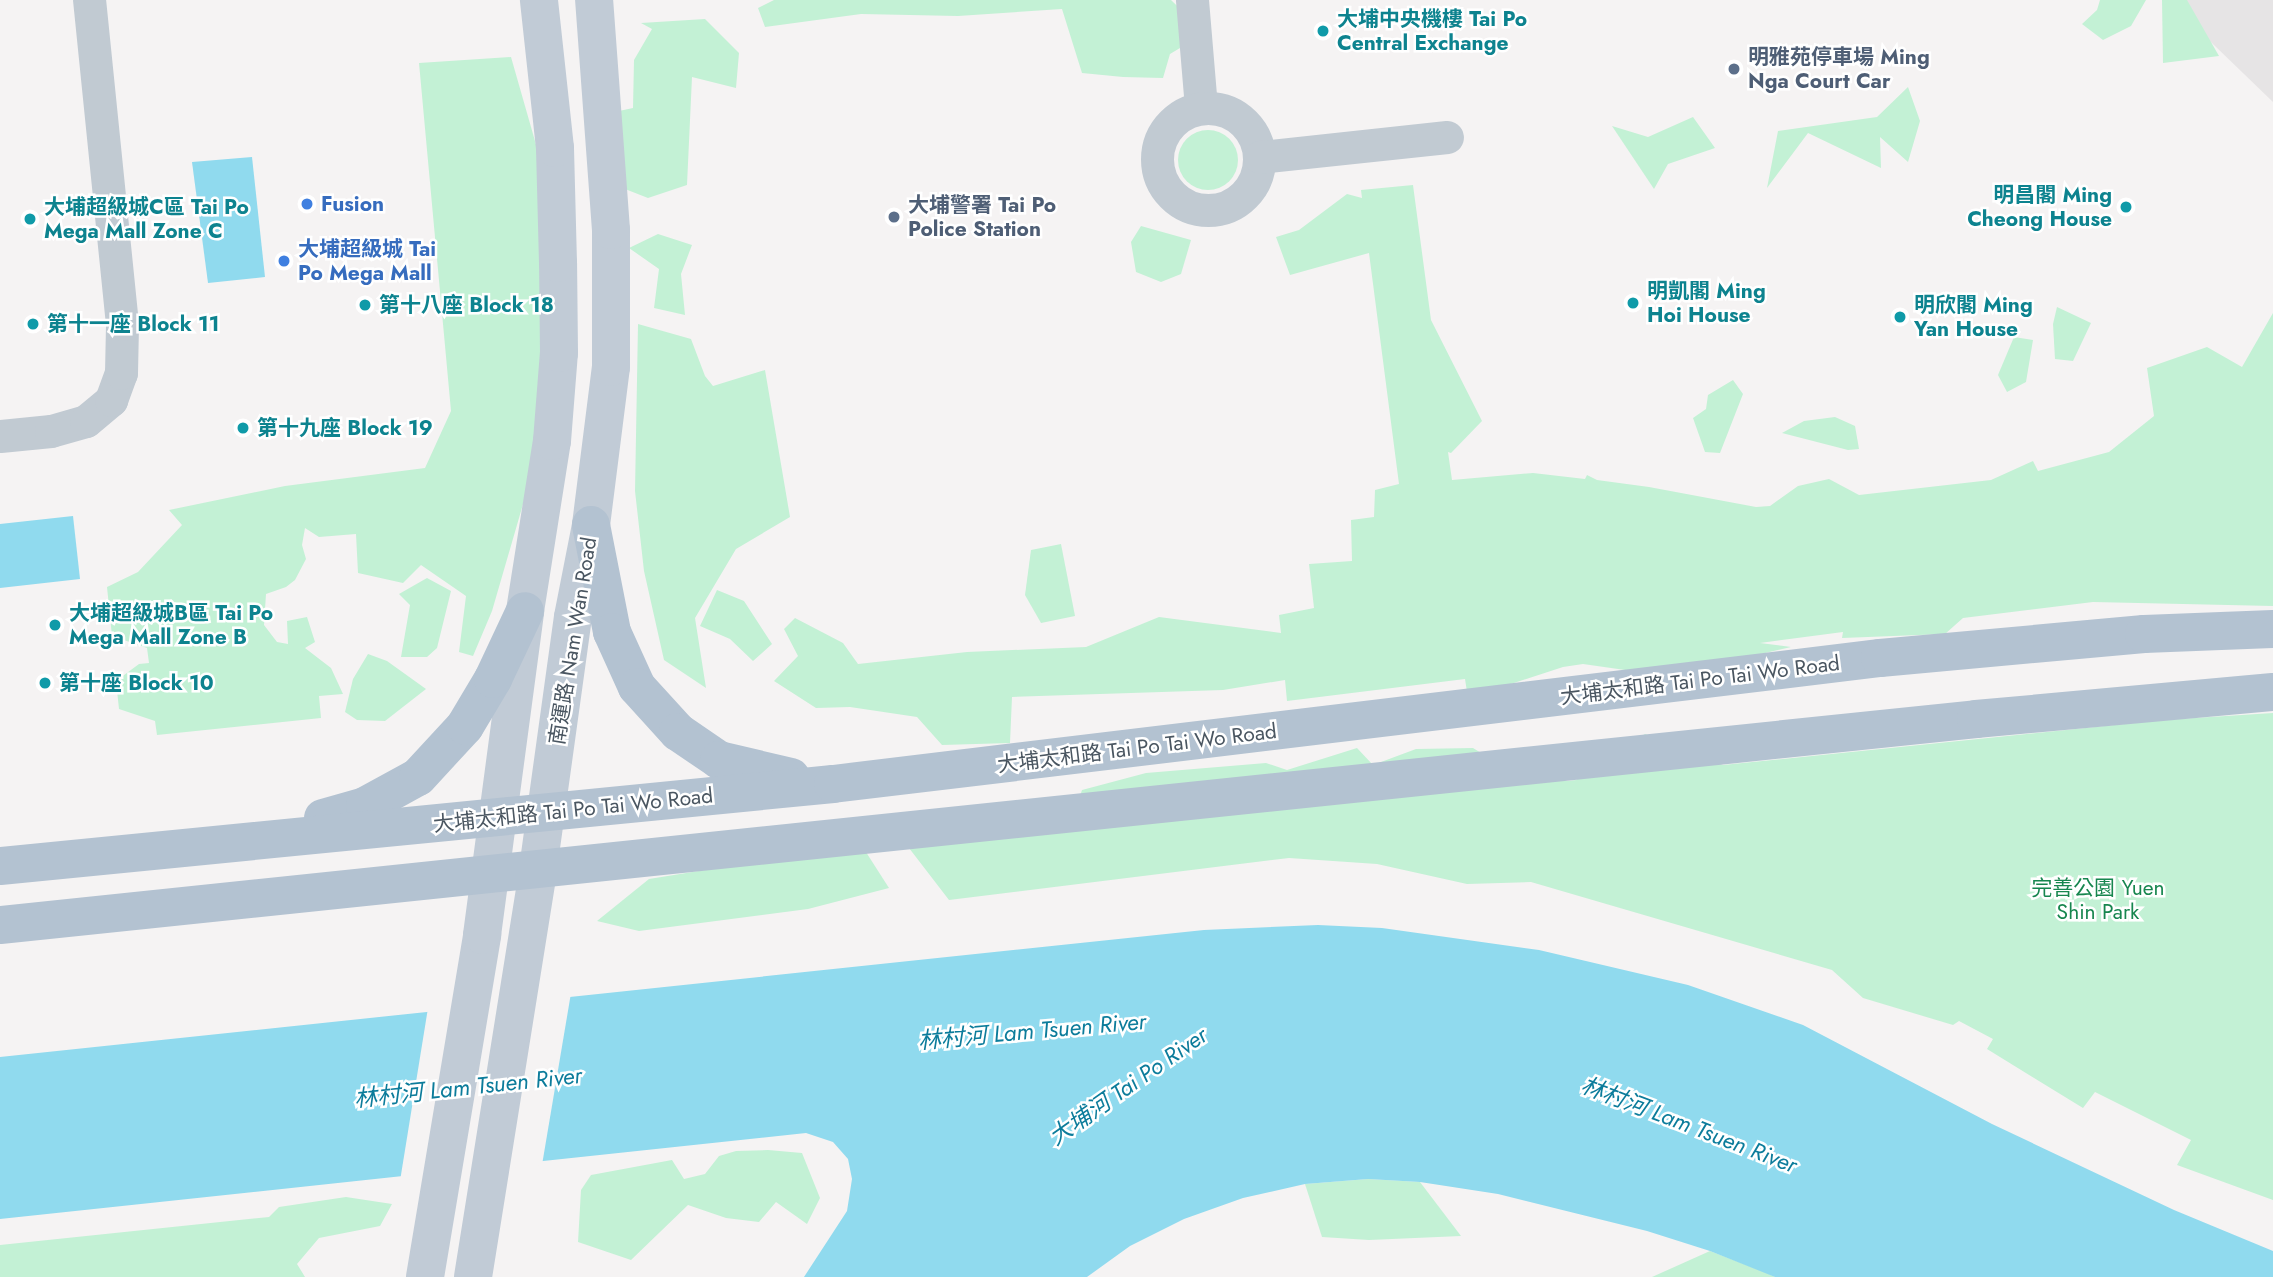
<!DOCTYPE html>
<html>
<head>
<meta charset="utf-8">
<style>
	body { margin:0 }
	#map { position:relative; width:2273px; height:1277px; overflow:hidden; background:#f5f3f3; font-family:Jost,"Noto Sans TC",sans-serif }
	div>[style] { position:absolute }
	.education>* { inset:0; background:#e6e4e5 }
	.green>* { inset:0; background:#c3f1d5 }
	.round { border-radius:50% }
	.water>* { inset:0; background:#90daee }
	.pier>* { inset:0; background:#f5f3f3 }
	.street>* { height:33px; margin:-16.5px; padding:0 16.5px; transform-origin:16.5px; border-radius:16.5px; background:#c1cad2 }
	.street>.ring { margin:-16.5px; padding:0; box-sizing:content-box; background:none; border:33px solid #c1cad2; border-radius:50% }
	.secondary>* { height:38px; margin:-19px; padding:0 19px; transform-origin:19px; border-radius:19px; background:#c1cbd6 }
	.primary>* { height:38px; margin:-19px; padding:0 19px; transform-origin:19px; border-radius:19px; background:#b3c2d1 }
	.dots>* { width:19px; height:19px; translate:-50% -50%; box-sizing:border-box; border:4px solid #fff; border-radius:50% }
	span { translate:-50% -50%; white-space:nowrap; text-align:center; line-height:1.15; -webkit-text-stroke:5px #fff; paint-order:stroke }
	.culture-label { font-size:21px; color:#0d838f; font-weight:700 }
	.left { translate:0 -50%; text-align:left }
	.right { translate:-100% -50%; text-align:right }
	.service-label { font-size:21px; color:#4e5e75; font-weight:700 }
	.shop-label { font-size:21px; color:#366cbe; font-weight:700 }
	.street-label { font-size:21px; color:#4a5661 }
	.park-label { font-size:21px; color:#17864f }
	.water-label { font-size:23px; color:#0c7c9b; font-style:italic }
</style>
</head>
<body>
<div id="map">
	<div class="education">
		<div style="clip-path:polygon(2176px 0,2273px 0,2273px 102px,2186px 18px)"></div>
	</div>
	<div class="green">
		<div style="clip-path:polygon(774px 0,1171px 0,1205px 33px,1170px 54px,1163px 78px,1123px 77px,1082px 73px,1062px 9px,958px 16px,861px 14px,765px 27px,758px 8px)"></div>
		<div style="clip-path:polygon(2100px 0,2146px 0,2131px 26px,2103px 40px,2082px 24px,2097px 10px)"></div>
		<div style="clip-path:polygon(2162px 0,2187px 0,2219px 56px,2163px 63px)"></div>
		<div style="clip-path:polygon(705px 19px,739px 53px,736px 88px,692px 77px,687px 185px,648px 198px,625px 189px,605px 114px,633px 108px,634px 60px,652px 29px,641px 23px)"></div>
		<div style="clip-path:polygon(511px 57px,539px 155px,545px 382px,528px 487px,492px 611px,473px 656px,459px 652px,466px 596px,421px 565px,403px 583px,358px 573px,356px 534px,319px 537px,305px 528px,302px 545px,306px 559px,295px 580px,286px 587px,266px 594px,264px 625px,277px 642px,288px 644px,287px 621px,307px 617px,315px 642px,305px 648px,331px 668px,343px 694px,319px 696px,321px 718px,157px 735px,155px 721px,119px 709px,116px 681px,139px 664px,149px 663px,147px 648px,112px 636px,107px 587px,138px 572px,182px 525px,169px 510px,285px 486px,425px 468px,451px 411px,419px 63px)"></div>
		<div style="clip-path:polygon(1908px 87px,1920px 121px,1908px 162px,1880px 137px,1881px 168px,1808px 133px,1767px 188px,1778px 131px,1877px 117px)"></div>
		<div style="clip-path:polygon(1693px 117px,1715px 148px,1668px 164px,1654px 189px,1612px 126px,1648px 137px)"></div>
		<div class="round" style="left:1178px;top:130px;width:60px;height:60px"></div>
		<div style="clip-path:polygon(1413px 185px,1431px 320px,1482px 421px,1451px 453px,1448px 452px,1452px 480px,1533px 473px,1585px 479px,1587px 475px,1597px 480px,1649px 487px,1756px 507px,1770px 506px,1798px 486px,1829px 479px,1859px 495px,1991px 480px,2033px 461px,2038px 471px,2109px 452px,2154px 416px,2147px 368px,2207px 347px,2242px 367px,2273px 313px,2273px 606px,2093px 602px,1963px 618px,1945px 634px,1842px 638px,1843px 632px,1760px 643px,1791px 647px,1667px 676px,1583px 664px,1563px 667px,1468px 698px,1465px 679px,1287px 701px,1285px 680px,1223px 690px,1012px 697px,1010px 743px,942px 745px,917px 717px,850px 707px,816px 708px,774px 681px,798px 656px,784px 629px,795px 618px,843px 643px,858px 664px,967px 652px,1086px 647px,1159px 617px,1281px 633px,1279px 615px,1314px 608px,1309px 564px,1352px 561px,1351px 520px,1374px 517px,1375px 490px,1399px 484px,1369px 253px,1290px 275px,1276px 237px,1299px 230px,1347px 194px,1362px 198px,1361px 190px)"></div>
		<div style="clip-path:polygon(1141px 226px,1191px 240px,1181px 274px,1161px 282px,1136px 272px,1131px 242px)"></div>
		<div style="clip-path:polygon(658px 234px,692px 245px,681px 274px,685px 315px,654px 308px,659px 269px,629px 248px)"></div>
		<div style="clip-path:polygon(2057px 307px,2091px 323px,2073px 361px,2055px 359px,2053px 324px)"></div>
		<div style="clip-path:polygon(638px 324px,691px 339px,705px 376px,713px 386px,765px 370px,790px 517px,736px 549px,695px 618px,706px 688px,664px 660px,644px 571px,635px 491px)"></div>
		<div style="clip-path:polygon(2014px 337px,2033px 340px,2026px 382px,2007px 392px,1998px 375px)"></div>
		<div style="clip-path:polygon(1733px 380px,1743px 394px,1720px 453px,1705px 452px,1693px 418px,1706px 409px,1708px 395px)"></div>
		<div style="clip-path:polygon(1835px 417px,1855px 426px,1859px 449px,1848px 450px,1782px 433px,1804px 421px)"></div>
		<div style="clip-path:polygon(1061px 544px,1075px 616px,1041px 623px,1025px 595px,1031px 550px)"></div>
		<div style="clip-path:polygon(427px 578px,451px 591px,437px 648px,427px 657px,401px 657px,410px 605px,399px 594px)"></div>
		<div style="clip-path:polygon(717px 590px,744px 601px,772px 644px,753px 661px,730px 639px,700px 626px)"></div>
		<div style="clip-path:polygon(368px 654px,387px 661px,426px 689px,385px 721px,357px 720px,345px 712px,353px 679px)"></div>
		<div style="clip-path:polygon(2273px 713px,2273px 1200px,2177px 1165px,2191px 1140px,2095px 1092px,2083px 1108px,1987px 1049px,1993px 1039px,1959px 1021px,1953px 1025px,1863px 998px,1832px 970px,1531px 882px,1467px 884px,1377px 864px,1289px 858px,949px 900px,909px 848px,1068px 832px,1082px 790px,1146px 773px,1266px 763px,1287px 770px,1357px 748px,1373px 765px,1416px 749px,1473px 748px,1520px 777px,1567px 781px,1576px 780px,1645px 734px,1723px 765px,2163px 720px)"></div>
		<div style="clip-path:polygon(864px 849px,889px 888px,808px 909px,639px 931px,597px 921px,649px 879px,805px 854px)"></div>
		<div style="clip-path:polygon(768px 1150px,802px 1153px,820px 1198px,807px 1224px,776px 1202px,759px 1222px,726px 1218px,688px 1205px,631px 1260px,578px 1242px,581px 1190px,591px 1175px,672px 1160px,684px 1179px,705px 1174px,719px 1156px,736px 1151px)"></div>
		<div style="clip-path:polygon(1368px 1179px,1420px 1182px,1461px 1236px,1369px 1240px,1322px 1237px,1305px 1184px)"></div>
		<div style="clip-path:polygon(346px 1197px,392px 1204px,380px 1226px,319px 1238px,297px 1264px,305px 1277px,0 1277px,0 1245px,269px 1217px,279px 1207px)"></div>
		<div style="clip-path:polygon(1710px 1251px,1767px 1273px,1775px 1277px,1652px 1277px)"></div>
	</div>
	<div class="water">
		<div style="clip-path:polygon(252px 157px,265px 277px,208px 283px,192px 162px)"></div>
		<div style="clip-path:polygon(73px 516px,80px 579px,0 588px,0 524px)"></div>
		<div style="clip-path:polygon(1318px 925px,1382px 928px,1539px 950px,1688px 985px,1803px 1025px,1992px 1124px,2174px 1210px,2273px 1251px,2273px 1277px,1775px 1277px,1710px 1251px,1647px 1231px,1498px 1194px,1420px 1182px,1368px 1179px,1305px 1184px,1243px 1198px,1184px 1219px,1130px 1246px,1087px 1277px,804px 1277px,847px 1211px,852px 1179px,848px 1159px,833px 1142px,806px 1133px,0 1219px,0 1057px,1204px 930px)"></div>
	</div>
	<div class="pier">
		<div style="clip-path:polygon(571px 993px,542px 1165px,400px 1181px,428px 1008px)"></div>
	</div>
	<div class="street">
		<div style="left:1192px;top:0;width:108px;rotate:85.2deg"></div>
		<div class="ring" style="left:1157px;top:108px;width:69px;height:69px"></div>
		<div style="left:1260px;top:157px;width:188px;rotate:-6.1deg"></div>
		<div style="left:0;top:436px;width:51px;rotate:-5.6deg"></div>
		<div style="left:51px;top:431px;width:36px;rotate:-16deg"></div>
		<div style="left:86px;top:421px;width:33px;rotate:-40deg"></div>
		<div style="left:111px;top:400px;width:29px;rotate:-70deg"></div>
		<div style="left:121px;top:373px;width:49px;rotate:-88.8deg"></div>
		<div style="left:122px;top:324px;width:326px;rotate:-95.8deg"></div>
	</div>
	<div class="secondary">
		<div style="left:425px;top:1277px;width:347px;rotate:-80.5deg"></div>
		<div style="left:482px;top:935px;width:327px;rotate:-82.4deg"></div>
		<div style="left:525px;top:611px;width:172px;rotate:-81deg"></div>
		<div style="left:552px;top:441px;width:88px;rotate:-85.5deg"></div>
		<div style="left:559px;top:353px;width:90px;rotate:-90.6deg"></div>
		<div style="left:558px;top:263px;width:115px;rotate:-91.5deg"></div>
		<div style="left:555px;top:148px;width:149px;rotate:-96.2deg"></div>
		<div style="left:473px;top:1277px;width:413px;rotate:-80.9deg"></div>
		<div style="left:538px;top:869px;width:254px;rotate:-82.1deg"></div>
		<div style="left:573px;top:617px;width:94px;rotate:-78.9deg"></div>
		<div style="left:591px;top:525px;width:159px;rotate:-82.8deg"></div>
		<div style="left:611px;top:367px;width:137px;rotate:-90deg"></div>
		<div style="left:611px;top:230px;width:231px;rotate:-94.2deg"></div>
	</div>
	<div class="primary">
		<div style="left:591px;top:525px;width:109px;rotate:78.9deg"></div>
		<div style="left:612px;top:632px;width:60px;rotate:65.6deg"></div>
		<div style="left:637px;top:687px;width:61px;rotate:47.7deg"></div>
		<div style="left:678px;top:732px;width:50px;rotate:34.3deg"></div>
		<div style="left:719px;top:760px;width:74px;rotate:13.3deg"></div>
		<div style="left:323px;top:818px;width:44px;rotate:-15.9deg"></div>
		<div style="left:365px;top:806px;width:60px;rotate:-28.7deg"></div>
		<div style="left:418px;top:777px;width:69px;rotate:-47.3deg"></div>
		<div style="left:465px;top:726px;width:55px;rotate:-59.2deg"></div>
		<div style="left:493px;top:679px;width:75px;rotate:-64.8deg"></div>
		<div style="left:0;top:866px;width:837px;rotate:-5.62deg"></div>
		<div style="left:833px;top:784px;width:1055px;rotate:-6.86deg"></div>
		<div style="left:1880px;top:658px;width:265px;rotate:-5.2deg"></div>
		<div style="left:2144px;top:634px;width:129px;rotate:-2.2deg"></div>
		<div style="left:0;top:925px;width:1987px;rotate:-5.95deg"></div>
		<div style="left:1976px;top:719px;width:298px;rotate:-5.2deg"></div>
	</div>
	<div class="dots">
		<div style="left:1323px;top:31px;background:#0f9aa8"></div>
		<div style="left:1734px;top:69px;background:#5c6f8a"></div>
		<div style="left:307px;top:204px;background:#3f7fe0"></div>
		<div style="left:2126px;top:207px;background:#0f9aa8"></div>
		<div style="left:894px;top:217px;background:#5c6f8a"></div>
		<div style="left:30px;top:219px;background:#0f9aa8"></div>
		<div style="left:284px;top:261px;background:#3f7fe0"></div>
		<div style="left:1633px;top:303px;background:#0f9aa8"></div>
		<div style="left:365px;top:305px;background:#0f9aa8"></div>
		<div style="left:1900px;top:317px;background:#0f9aa8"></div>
		<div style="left:33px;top:324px;background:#0f9aa8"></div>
		<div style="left:243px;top:428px;background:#0f9aa8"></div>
		<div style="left:55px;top:625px;background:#0f9aa8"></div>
		<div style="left:45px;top:683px;background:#0f9aa8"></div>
	</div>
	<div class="culture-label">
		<span class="left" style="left:1337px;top:31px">大埔中央機樓 Tai Po<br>Central Exchange</span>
		<span class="right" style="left:2112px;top:207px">明昌閣 Ming<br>Cheong House</span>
		<span class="left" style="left:44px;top:219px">大埔超級城C區 Tai Po<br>Mega Mall Zone C</span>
		<span class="left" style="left:1647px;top:303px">明凱閣 Ming<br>Hoi House</span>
		<span class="left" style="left:379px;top:305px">第十八座 Block 18</span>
		<span class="left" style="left:1914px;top:317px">明欣閣 Ming<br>Yan House</span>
		<span class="left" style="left:47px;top:324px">第十一座 Block 11</span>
		<span class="left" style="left:257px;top:428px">第十九座 Block 19</span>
		<span class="left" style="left:69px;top:625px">大埔超級城B區 Tai Po<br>Mega Mall Zone B</span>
		<span class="left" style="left:59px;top:683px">第十座 Block 10</span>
	</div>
	<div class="service-label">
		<span class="left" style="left:1748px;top:69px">明雅苑停車場 Ming<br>Nga Court Car</span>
		<span class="left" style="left:908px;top:217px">大埔警署 Tai Po<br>Police Station</span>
	</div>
	<div class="shop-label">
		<span class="left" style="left:321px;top:204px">Fusion</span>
		<span class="left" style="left:298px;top:261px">大埔超級城 Tai<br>Po Mega Mall</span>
	</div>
	<div class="street-label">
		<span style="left:573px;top:641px;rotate:-81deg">南運路 Nam Wan Road</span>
		<span style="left:1700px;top:680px;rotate:-7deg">大埔太和路 Tai Po Tai Wo Road</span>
		<span style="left:1137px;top:748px;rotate:-7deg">大埔太和路 Tai Po Tai Wo Road</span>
		<span style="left:573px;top:810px;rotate:-6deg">大埔太和路 Tai Po Tai Wo Road</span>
	</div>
	<div class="park-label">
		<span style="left:2098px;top:900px">完善公園 Yuen<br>Shin Park</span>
	</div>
	<div class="water-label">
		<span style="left:1032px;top:1031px;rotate:-5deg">林村河 Lam Tsuen River</span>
		<span style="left:1128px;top:1086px;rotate:-35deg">大埔河 Tai Po River</span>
		<span style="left:468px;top:1087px;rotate:-6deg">林村河 Lam Tsuen River</span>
		<span style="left:1689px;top:1125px;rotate:21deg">林村河 Lam Tsuen River</span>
	</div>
</div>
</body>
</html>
